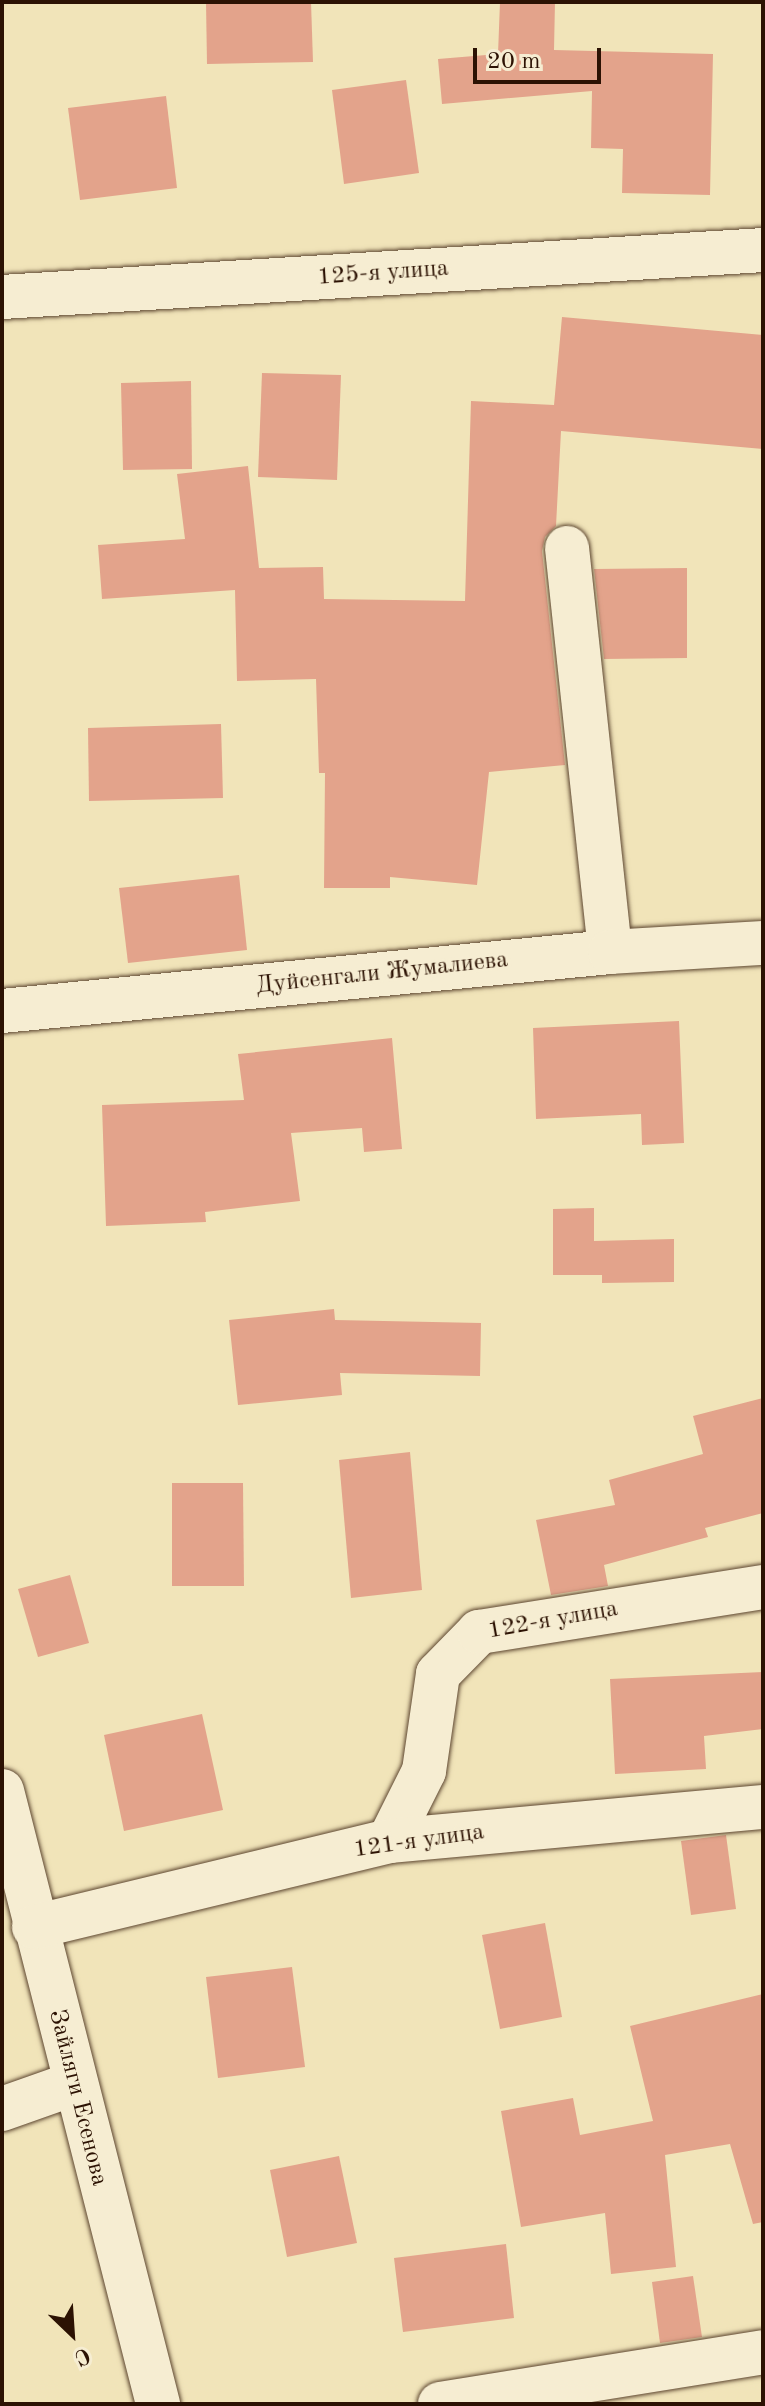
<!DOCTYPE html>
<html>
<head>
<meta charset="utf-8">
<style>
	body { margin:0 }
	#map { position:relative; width:765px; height:2406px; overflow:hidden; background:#f1e4b9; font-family:"Old Standard TT",serif }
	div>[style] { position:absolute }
	.building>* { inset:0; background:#e3a38b }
	.roads { filter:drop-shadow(0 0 2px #5d4630) drop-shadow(0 0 2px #5d4630) }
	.minor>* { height:44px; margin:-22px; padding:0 22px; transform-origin:22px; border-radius:22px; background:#f6edd2 }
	span { translate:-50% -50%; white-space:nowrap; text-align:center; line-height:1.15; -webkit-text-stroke:6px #f6edd2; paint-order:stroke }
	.street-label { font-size:24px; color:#2c1203 }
	.frame { position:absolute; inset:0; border:4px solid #2c1203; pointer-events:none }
	.north { position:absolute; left:32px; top:2294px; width:80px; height:80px; -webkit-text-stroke:6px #f6edd2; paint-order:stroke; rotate:155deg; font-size:22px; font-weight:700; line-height:32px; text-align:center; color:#2c1203 }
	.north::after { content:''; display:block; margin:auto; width:28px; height:36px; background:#2c1203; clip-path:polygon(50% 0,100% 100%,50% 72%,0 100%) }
	.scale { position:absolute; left:473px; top:48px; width:128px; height:36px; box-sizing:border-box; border:4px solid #2c1203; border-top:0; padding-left:10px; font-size:24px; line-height:28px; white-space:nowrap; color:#2c1203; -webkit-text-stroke:6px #f6edd2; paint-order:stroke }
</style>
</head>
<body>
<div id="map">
	<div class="building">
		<div style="clip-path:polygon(206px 2px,311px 2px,313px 62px,207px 64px)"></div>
		<div style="clip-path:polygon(500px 2px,555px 2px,554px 50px,713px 54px,710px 195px,622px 193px,623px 149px,591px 148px,592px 91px,442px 104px,438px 59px,498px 54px)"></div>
		<div style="clip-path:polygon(406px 80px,419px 173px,344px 184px,332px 90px)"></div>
		<div style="clip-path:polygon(166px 96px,177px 188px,80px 200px,68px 108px)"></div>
		<div style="clip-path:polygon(562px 317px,763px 335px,763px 449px,561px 431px,556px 526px,545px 537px,542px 551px,565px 765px,489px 772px,477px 885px,390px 877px,390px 888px,324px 888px,325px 773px,319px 773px,316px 679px,237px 681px,235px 590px,102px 599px,98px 545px,185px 539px,177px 474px,248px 466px,259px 568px,323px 567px,324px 599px,465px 601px,471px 401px,554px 405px)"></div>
		<div style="clip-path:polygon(262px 373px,341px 375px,337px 480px,258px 477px)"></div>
		<div style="clip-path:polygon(191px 381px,192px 469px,123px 470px,121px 383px)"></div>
		<div style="clip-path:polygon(687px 568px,687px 658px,604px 659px,594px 569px)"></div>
		<div style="clip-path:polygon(221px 724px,223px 798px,89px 801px,88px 728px)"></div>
		<div style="clip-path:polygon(239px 875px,247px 950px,128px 963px,119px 888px)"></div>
		<div style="clip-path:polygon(679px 1021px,684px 1143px,642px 1145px,641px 1114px,536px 1119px,533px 1028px)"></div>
		<div style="clip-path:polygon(392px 1038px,402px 1149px,364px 1152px,362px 1128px,291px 1133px,300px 1201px,205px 1212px,206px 1222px,106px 1226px,102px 1105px,244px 1100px,238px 1054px)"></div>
		<div style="clip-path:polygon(594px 1208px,594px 1241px,674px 1239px,674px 1282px,602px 1283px,602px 1275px,553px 1275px,553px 1209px)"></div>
		<div style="clip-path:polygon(334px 1309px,335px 1320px,481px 1323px,480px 1376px,340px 1373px,342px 1395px,238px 1405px,229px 1320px)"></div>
		<div style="clip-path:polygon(763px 1398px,763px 1513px,705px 1528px,708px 1537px,604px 1565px,608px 1586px,551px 1595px,536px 1520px,615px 1505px,609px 1480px,703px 1454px,693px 1416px)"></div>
		<div style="clip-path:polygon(410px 1452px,422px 1590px,351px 1598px,339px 1460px)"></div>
		<div style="clip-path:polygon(172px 1483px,243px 1483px,244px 1586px,172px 1586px)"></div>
		<div style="clip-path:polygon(70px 1575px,89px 1643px,38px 1657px,18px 1589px)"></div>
		<div style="clip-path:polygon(763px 1672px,763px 1729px,704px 1736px,706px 1769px,615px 1774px,610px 1679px)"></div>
		<div style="clip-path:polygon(202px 1714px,223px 1810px,124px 1831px,104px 1735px)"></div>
		<div style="clip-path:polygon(726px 1835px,736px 1909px,691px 1915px,681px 1841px)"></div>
		<div style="clip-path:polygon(545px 1923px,562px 2017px,500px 2029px,482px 1935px)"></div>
		<div style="clip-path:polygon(292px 1967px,305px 2067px,218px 2078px,206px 1977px)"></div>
		<div style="clip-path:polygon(763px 1994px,763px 2222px,753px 2224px,730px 2144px,665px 2155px,676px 2267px,611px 2274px,605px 2213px,521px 2227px,501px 2111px,573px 2098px,580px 2135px,653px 2121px,630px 2026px)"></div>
		<div style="clip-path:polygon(339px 2156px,357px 2243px,287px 2257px,270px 2170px)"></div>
		<div style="clip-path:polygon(506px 2244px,514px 2318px,403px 2332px,394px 2258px)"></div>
		<div style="clip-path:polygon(693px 2276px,702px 2337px,660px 2343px,652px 2282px)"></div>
	</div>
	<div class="roads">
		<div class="minor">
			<div style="left:2px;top:297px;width:762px;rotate:-3.53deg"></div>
			<div style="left:567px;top:548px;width:406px;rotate:83.9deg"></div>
			<div style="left:2px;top:1011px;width:611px;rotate:-5.54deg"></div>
			<div style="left:610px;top:952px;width:153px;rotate:-3.4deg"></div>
			<div style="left:2px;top:1791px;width:633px;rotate:75.72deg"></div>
			<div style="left:389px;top:1841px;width:78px;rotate:-63.4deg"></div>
			<div style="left:424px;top:1771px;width:98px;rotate:-81.8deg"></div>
			<div style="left:438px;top:1674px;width:59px;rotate:-45.7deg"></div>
			<div style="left:479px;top:1632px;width:288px;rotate:-9deg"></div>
			<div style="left:34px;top:1927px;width:365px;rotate:-13.6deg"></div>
			<div style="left:389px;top:1841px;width:376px;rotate:-5.2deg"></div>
			<div style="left:2px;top:2109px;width:75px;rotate:-19.4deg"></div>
			<div style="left:440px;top:2404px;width:327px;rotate:-9.1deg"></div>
		</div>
	</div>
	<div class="street-label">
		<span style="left:383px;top:274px;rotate:-4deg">125-я улица</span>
		<span style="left:382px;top:974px;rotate:-6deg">Дуйсенгали Жумалиева</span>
		<span style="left:553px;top:1621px;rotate:-10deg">122-я улица</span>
		<span style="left:419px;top:1842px;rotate:-8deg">121-я улица</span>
		<span style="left:77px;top:2098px;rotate:76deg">Зайляги Есенова</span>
	</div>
	<div class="frame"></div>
	<div class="north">С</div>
	<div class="scale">20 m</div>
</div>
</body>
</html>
